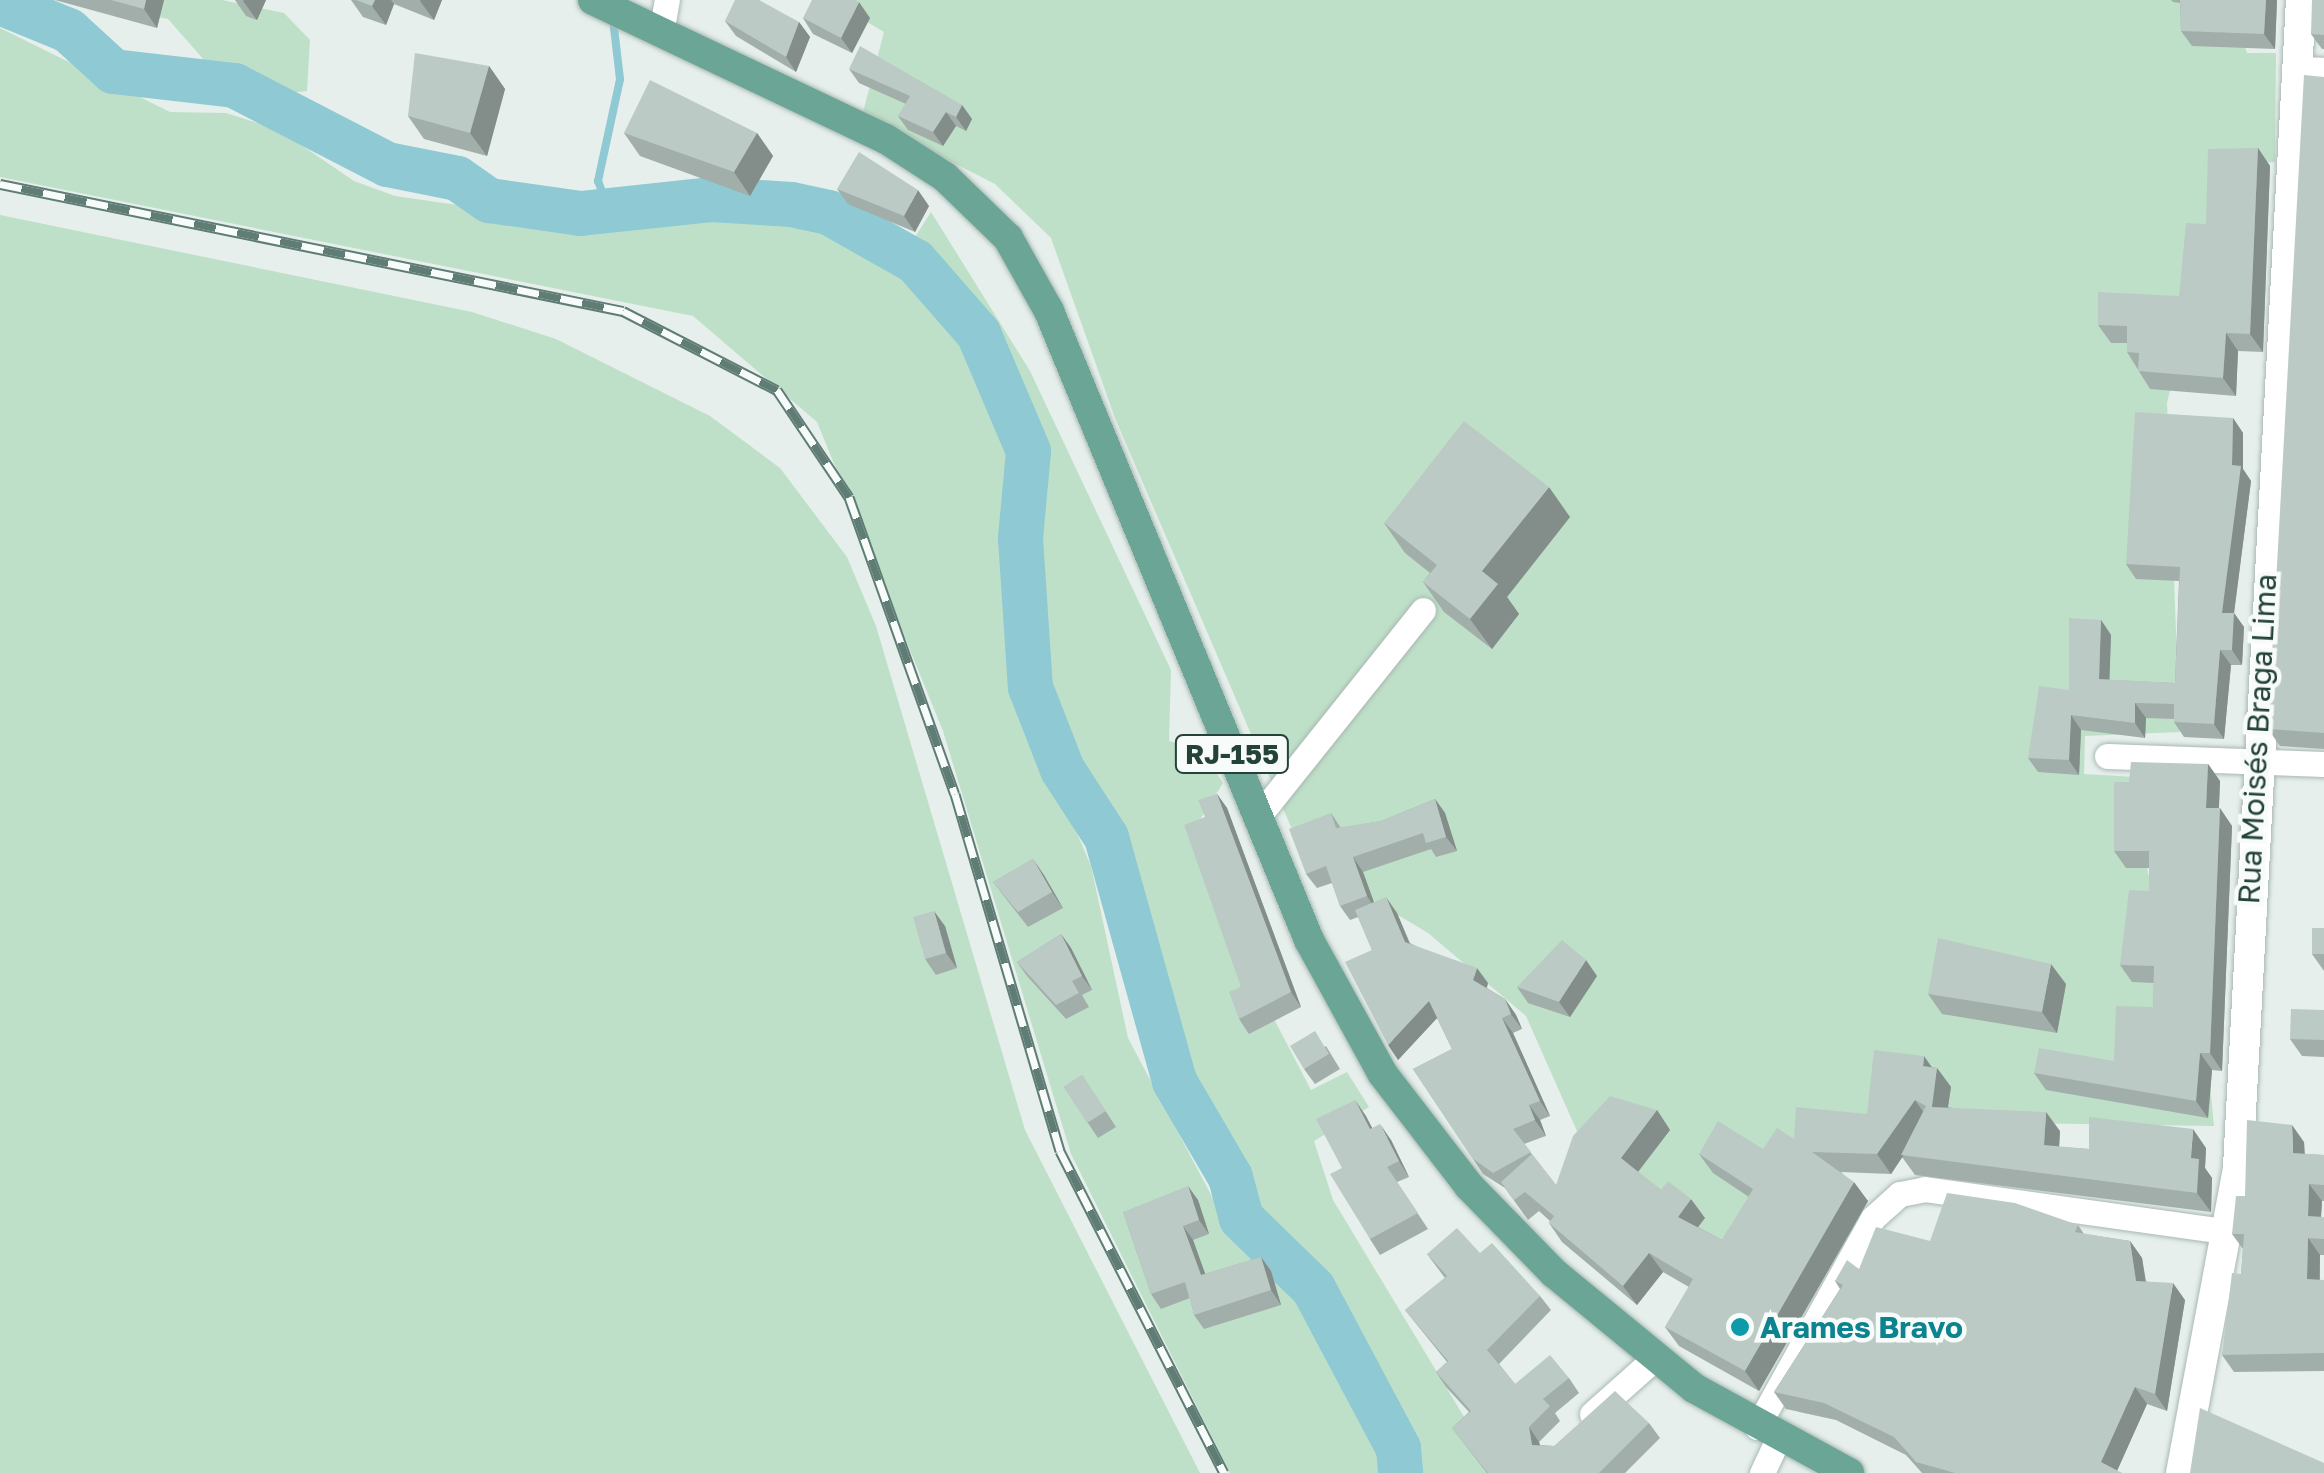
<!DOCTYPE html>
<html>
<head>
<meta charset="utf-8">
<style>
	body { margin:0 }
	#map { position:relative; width:2324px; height:1473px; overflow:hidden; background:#e6efeb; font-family:"Golos Text",sans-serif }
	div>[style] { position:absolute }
	.green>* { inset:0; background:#bfe0c8 }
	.stream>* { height:8px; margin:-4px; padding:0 4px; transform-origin:4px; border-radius:4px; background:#8ec9d4 }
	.river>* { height:45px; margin:-22.5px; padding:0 22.5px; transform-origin:22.5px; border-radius:22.5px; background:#8ec9d4 }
	.roads { filter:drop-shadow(0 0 2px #a8b8b2) drop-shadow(0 0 2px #a8b8b2) }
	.minor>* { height:25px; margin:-12.5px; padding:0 12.5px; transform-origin:12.5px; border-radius:12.5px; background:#fff }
	.tertiary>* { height:30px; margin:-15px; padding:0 15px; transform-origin:15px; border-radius:15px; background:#fff }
	.primary>* { height:30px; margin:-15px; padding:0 15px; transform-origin:15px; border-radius:15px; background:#6aa596 }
	.rail>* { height:11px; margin-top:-5.5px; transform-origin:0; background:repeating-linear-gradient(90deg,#f7fbf9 0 22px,#5f7d75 0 44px); box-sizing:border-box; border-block:2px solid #5f7d75 }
	.wall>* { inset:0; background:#a1aea9 }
	.shaded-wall>* { inset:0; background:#838d89 }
	.building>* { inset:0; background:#bbcac4 }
	.dots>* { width:28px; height:28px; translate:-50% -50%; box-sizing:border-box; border:5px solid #f7fbf9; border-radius:50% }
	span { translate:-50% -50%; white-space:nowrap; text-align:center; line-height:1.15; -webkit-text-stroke:9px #f7fbf9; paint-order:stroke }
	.shield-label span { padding:2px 8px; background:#f7fbf9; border:2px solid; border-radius:8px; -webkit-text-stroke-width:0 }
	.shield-label { font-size:28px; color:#24423a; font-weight:700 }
	.street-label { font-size:30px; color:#24423a }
	.culture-label { font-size:30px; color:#0d838f; font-weight:700 }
	.left { translate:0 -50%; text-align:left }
</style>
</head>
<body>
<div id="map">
	<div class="green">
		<div style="clip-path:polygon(74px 0,222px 0,284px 13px,310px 40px,307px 91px,282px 94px,204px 60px,168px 19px)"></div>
		<div style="clip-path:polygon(830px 0,2230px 0,2247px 53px,2276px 53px,2275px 162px,2224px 164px,2167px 403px,2180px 732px,2085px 736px,2084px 774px,2135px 777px,2148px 873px,2207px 1053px,2214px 1126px,1821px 1120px,1731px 1256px,1584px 1147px,1526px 1016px,1428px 933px,1346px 884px,1291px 827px,1115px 418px,1051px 238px,995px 184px,862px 116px,884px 32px)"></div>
		<div style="clip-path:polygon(0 28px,170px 112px,226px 113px,279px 130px,354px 181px,395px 196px,534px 216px,798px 223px,854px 236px,911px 282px,961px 341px,1009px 427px,1008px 672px,1091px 866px,1128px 1038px,1226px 1223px,1294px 1277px,1324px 1347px,1385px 1438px,1390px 1473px,1230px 1473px,1071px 1154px,943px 731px,817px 422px,693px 316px,0 177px)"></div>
		<div style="clip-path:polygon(851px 209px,915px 237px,931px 212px,1030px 371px,1171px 670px,1169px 741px,1202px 751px,1223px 783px,1191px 834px,1212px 900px,1311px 1090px,1347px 1072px,1369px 1107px,1314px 1141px,1333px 1200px,1498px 1473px,1421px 1473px,1301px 1258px,1253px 1218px,1184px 1046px,1123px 835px,1045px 698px,1029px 408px,966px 294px)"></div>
		<div style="clip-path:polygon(0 215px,472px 312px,556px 339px,710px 416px,780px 468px,847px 557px,876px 626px,1025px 1130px,1200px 1473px,0 1473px)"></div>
	</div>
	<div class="stream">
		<div style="left:609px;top:211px;width:32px;rotate:-110deg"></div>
		<div style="left:598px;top:181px;width:104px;rotate:-77.8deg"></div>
		<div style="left:620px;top:79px;width:60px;rotate:-96.7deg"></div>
	</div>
	<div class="river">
		<div style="left:0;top:2px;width:74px;rotate:22.4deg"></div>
		<div style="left:68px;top:30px;width:61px;rotate:42.3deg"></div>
		<div style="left:113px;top:71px;width:122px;rotate:6.6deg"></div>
		<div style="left:234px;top:85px;width:172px;rotate:27.3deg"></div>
		<div style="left:387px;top:164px;width:71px;rotate:11.3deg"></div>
		<div style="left:457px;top:178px;width:39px;rotate:35deg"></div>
		<div style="left:489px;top:200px;width:92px;rotate:8.1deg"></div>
		<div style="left:580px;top:213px;width:131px;rotate:-6.1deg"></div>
		<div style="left:710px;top:199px;width:81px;rotate:3.5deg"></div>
		<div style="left:791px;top:204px;width:38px;rotate:12deg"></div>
		<div style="left:828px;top:212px;width:100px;rotate:29.4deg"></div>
		<div style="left:915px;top:261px;width:96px;rotate:48.8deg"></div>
		<div style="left:978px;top:333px;width:128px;rotate:67deg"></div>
		<div style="left:1028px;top:451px;width:87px;rotate:95.3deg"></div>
		<div style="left:1020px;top:538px;width:149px;rotate:86.2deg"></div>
		<div style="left:1030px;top:687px;width:88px;rotate:68.7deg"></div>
		<div style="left:1062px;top:769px;width:81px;rotate:57.1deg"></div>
		<div style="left:1106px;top:837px;width:253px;rotate:74.4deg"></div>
		<div style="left:1174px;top:1081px;width:111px;rotate:59.7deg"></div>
		<div style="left:1230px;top:1177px;width:42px;rotate:75deg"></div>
		<div style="left:1241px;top:1218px;width:100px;rotate:44.2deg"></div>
		<div style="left:1313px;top:1288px;width:181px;rotate:62deg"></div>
		<div style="left:1398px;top:1448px;width:25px;rotate:85deg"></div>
	</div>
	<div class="roads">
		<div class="minor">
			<div style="left:661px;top:33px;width:34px;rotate:-80deg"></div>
			<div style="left:2298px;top:69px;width:26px;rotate:2deg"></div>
			<div style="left:2107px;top:756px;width:217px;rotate:2.1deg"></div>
			<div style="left:1257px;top:818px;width:266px;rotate:-51.4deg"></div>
			<div style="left:1592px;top:1414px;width:84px;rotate:-41.6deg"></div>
			<div style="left:1757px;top:1427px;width:239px;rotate:-61deg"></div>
			<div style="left:1873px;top:1218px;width:36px;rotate:-42deg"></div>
			<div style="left:1900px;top:1194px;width:25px;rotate:-11deg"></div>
			<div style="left:1925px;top:1189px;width:308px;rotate:8deg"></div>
			<div style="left:1762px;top:1473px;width:38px;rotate:-65deg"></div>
		</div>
		<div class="tertiary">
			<div style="left:2181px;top:1473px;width:311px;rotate:-79.4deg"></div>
			<div style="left:2238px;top:1167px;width:1169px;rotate:-86.91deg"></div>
		</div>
		<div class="primary">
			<div style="left:593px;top:0;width:324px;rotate:25.4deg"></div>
			<div style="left:886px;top:139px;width:70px;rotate:32.8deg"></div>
			<div style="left:945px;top:177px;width:88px;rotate:44.1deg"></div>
			<div style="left:1008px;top:238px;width:84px;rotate:60.7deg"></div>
			<div style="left:1049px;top:311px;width:681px;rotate:67.54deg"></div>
			<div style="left:1309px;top:940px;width:152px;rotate:61.2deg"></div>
			<div style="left:1382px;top:1073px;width:143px;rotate:52.4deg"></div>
			<div style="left:1469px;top:1186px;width:122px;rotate:45.7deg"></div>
			<div style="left:1554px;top:1273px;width:181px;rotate:39.4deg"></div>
			<div style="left:1694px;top:1388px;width:177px;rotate:28.7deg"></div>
		</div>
	</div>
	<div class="rail">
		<div style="left:0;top:184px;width:636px;rotate:11.52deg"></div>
		<div style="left:623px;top:311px;width:173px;rotate:27.2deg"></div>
		<div style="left:777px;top:390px;width:129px;rotate:56.1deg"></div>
		<div style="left:849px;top:497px;width:315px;rotate:70.4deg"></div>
		<div style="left:955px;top:794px;width:372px;rotate:73.6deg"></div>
		<div style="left:1060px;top:1151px;width:361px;rotate:63deg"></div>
	</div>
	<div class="wall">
		<div style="clip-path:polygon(55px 0,164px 0,157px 28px)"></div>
		<div style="clip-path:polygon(235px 0,266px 0,257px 20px,246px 16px)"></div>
		<div style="clip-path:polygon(351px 0,442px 0,434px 20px,394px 4px,386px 25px,363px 17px)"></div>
		<div style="clip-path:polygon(2171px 0,2277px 0,2275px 49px,2192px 46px,2181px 31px,2180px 3px,2173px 2px)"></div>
		<div style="clip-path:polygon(2324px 0,2324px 49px,2322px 49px,2311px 34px)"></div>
		<div style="clip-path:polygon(803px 18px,870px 18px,852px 53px,813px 34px)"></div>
		<div style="clip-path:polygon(725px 21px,799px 22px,810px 37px,796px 72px,736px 36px)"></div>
		<div style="clip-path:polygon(489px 66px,505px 89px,487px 156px,424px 139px,408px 116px)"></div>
		<div style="clip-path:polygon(849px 69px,962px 105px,972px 119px,966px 131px,956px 126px,943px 146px,908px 130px,898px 116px,906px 104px,859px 83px)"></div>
		<div style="clip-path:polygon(2324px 77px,2324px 749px,2280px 746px,2268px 729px)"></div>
		<div style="clip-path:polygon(624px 133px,757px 133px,773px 156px,750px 196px,640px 156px)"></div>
		<div style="clip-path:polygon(2258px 148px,2270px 166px,2263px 352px,2238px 351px,2236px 396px,2150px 389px,2127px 352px,2127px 343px,2111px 343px,2098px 325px,2179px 296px,2206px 224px)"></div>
		<div style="clip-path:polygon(837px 189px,929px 206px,915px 232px,848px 204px)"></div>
		<div style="clip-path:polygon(2233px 418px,2243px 433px,2243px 469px,2251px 481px,2234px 613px,2244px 627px,2242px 665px,2231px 665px,2224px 739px,2184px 737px,2174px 722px,2174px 719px,2146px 718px,2145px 738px,2081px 730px,2079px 775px,2038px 772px,2028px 758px,2069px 690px,2101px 620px,2111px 635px,2109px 680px,2175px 683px,2179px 581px,2136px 579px,2126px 564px)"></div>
		<div style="clip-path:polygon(1570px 517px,1507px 597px,1519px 614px,1492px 649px,1444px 612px,1423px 582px,1430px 573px,1405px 553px,1384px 523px)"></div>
		<div style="clip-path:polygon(2208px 764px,2220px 781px,2219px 808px,2232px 826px,2222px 1071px,2212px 1070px,2208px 1118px,2046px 1090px,2034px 1073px,2114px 1061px,2153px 1007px,2154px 983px,2132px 982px,2120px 965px,2149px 891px,2149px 868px,2126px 868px,2114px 851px,2129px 782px)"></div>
		<div style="clip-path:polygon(1217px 794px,1227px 808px,1301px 1007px,1249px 1034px,1239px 1019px,1241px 987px,1205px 817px)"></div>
		<div style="clip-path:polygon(1435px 799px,1445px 813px,1457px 851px,1436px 857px,1431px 849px,1363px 872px,1374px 902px,1397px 913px,1410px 943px,1488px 983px,1487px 988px,1505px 999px,1516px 1015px,1522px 1029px,1513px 1033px,1550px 1116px,1540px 1120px,1546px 1136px,1524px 1144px,1556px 1185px,1657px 1110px,1670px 1130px,1638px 1172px,1661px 1190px,1705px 1218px,1698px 1227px,1722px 1240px,1749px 1197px,1713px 1173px,1699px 1154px,1763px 1149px,1867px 1114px,1932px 1067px,1937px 1068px,1951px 1087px,1948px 1107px,2060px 1131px,2059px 1147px,2089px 1149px,2206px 1148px,2205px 1168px,2212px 1178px,2211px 1212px,1915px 1175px,1902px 1157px,1891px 1174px,1841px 1172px,1868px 1201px,1759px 1391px,1679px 1346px,1665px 1327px,1689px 1287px,1663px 1272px,1637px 1305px,1562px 1242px,1549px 1223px,1550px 1221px,1539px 1211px,1528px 1220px,1505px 1188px,1483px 1174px,1413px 1069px,1452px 1049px,1437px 1018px,1398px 1060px,1372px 950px,1358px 917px,1350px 920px,1340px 906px,1332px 883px,1317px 888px,1306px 874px,1331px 813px,1341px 828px,1381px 821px)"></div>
		<div style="clip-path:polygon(1033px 859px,1063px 908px,1028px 927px,993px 882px)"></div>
		<div style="clip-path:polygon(945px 926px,957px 968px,936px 975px,925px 959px)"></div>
		<div style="clip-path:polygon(2324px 928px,2324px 971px,2312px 954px)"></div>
		<div style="clip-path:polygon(1061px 934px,1071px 948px,1092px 990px,1082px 995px,1089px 1007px,1066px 1019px,1027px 976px,1017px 962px)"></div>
		<div style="clip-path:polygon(1597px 976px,1570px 1017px,1528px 1003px,1517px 987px)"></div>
		<div style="clip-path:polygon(2066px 984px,2057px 1033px,1942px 1014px,1928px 994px)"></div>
		<div style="clip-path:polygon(2324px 1010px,2324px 1057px,2302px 1056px,2290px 1039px)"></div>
		<div style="clip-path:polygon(1326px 1046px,1340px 1069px,1315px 1084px,1304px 1069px)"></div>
		<div style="clip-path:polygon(1082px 1075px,1116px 1127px,1098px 1138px,1064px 1087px)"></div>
		<div style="clip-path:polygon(1355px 1100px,1372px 1128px,1391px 1140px,1409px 1177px,1397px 1182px,1428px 1229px,1380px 1255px,1370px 1239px,1342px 1168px)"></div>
		<div style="clip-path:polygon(2304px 1142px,2305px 1154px,2324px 1155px,2324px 1201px,2322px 1201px,2321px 1217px,2324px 1217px,2324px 1255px,2320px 1255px,2320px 1280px,2324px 1280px,2324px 1371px,2234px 1372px,2222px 1355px,2241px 1274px,2243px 1249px,2232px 1234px,2245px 1196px)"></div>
		<div style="clip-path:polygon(1198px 1200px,1209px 1234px,1193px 1240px,1205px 1274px,1261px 1257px,1271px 1271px,1281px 1305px,1204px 1329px,1194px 1315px,1190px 1298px,1161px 1309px,1151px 1294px,1123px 1212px)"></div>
		<div style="clip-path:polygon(2078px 1225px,2084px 1234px,2130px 1241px,2142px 1258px,2146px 1281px,2185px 1300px,2167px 1411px,2147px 1404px,2117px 1471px,2122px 1473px,1922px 1473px,1906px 1455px,1836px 1420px,1786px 1409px,1774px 1392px,1840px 1289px,1835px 1281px,1930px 1241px)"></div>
		<div style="clip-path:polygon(1480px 1253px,1540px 1296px,1551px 1310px,1499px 1364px,1515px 1384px,1569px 1378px,1579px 1393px,1555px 1413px,1560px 1421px,1539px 1442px,1540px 1445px,1554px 1446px,1649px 1423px,1660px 1438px,1625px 1473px,1487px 1473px,1452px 1428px,1469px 1412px,1446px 1387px,1436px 1372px,1447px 1362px,1405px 1310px,1445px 1278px,1427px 1254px)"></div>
	</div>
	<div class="shaded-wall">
		<div style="clip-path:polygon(146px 0,164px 0,157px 28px,144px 9px)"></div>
		<div style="clip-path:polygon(266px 0,257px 20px,243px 1px,244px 0)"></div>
		<div style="clip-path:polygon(375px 0,391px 0,394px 4px,386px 25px,372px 6px)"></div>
		<div style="clip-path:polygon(421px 0,442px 0,434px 20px,420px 1px)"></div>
		<div style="clip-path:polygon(2266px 0,2277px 0,2275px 49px,2264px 34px)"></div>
		<div style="clip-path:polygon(859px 2px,870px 18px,852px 53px,841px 38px)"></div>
		<div style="clip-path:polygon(799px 22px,810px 37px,796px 72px,786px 57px)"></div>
		<div style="clip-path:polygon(489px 66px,505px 89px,487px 156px,470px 133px)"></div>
		<div style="clip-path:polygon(962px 105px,972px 119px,966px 131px,956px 117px)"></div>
		<div style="clip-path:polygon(946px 112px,956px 126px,943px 146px,933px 132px)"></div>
		<div style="clip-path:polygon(757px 133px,773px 156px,750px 196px,734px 172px)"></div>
		<div style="clip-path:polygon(2258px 148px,2270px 166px,2263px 352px,2250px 334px)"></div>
		<div style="clip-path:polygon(918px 190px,929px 206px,915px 232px,904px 216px)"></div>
		<div style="clip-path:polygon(2226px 333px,2238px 351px,2236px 396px,2223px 378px)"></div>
		<div style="clip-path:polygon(2233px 418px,2243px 433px,2243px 469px,2251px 481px,2234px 613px,2244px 627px,2242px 665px,2232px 650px,2222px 613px,2232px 465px)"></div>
		<div style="clip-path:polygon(1549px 487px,1570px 517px,1507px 597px,1519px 614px,1492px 649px,1470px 619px,1482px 571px)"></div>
		<div style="clip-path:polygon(2101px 620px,2111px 635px,2109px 694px,2099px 679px)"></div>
		<div style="clip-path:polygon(2220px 650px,2231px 665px,2224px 739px,2214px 724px)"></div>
		<div style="clip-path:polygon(2135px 703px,2146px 718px,2145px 738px,2135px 723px)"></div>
		<div style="clip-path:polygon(2071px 715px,2081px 730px,2079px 775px,2069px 760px)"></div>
		<div style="clip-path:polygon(2208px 764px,2220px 781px,2218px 825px,2206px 808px)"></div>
		<div style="clip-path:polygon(1217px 794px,1227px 808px,1301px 1007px,1291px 992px)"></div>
		<div style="clip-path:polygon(1435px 799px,1445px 813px,1457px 851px,1446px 837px)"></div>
		<div style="clip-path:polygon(2220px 808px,2232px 826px,2222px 1071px,2210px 1053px)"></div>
		<div style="clip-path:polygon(1353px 857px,1363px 872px,1377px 911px,1367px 896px)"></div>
		<div style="clip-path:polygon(1033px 859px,1044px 875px,1063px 908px,1052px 892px)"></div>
		<div style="clip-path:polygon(1386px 897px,1397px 913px,1415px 957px,1405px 942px)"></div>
		<div style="clip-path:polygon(934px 911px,945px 926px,957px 968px,946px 953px)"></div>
		<div style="clip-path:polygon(1061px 934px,1071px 948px,1092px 990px,1082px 976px)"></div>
		<div style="clip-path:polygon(1586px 960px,1597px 976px,1570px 1017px,1559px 1002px)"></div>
		<div style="clip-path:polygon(2051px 964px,2066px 984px,2057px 1033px,2042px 1012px)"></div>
		<div style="clip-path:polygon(1477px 968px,1488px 983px,1484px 995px,1473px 980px)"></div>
		<div style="clip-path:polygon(1505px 999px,1516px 1015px,1522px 1029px,1511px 1014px)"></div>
		<div style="clip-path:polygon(1429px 1001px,1439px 1016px,1398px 1060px,1388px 1045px)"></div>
		<div style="clip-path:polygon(1502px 1018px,1513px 1033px,1550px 1116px,1540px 1101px)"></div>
		<div style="clip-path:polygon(2200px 1053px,2212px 1070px,2208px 1118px,2196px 1101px)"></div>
		<div style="clip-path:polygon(1924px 1056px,1936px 1073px,1937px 1068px,1951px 1087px,1945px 1126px,1932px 1107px,1923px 1066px)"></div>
		<div style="clip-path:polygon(1355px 1100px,1366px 1116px,1381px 1145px,1370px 1129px)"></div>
		<div style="clip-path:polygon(1915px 1100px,1928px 1119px,1891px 1174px,1877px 1154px)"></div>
		<div style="clip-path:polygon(1529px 1105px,1540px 1120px,1546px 1136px,1535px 1120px)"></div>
		<div style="clip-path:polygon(1657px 1110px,1670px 1130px,1634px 1177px,1621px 1158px)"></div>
		<div style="clip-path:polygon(2046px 1112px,2060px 1131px,2058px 1165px,2044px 1145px)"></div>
		<div style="clip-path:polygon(1380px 1124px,1391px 1140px,1409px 1177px,1399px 1161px)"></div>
		<div style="clip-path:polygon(2292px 1125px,2304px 1142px,2305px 1171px,2293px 1153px)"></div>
		<div style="clip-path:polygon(2193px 1129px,2206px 1148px,2205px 1168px,2212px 1178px,2211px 1212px,2197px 1193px,2191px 1158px)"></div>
		<div style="clip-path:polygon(1854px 1182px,1868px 1201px,1759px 1391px,1745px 1371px)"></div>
		<div style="clip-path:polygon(2309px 1184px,2322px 1201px,2320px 1233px,2308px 1216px)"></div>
		<div style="clip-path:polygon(1188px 1186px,1198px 1200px,1209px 1234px,1199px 1220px)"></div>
		<div style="clip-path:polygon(1691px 1199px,1705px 1218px,1691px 1236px,1678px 1217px)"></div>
		<div style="clip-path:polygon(1183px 1226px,1193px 1240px,1211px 1290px,1201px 1275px)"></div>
		<div style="clip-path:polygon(2308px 1238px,2320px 1255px,2319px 1296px,2307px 1279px)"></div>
		<div style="clip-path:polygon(2130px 1241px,2142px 1258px,2148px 1298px,2136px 1281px)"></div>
		<div style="clip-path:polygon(1649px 1253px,1663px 1272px,1637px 1305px,1623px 1286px)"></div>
		<div style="clip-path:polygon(1261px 1257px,1271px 1271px,1281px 1305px,1271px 1290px)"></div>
		<div style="clip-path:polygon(2173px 1283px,2185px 1300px,2167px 1411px,2155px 1394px)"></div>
		<div style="clip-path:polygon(2135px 1387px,2147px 1404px,2116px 1473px,2101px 1462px)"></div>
		<div style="clip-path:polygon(1529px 1427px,1539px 1442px,1543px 1459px,1532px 1445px)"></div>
	</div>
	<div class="building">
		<div style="clip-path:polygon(111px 0,146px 0,144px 9px)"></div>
		<div style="clip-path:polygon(356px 0,375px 0,372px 6px)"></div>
		<div style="clip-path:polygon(735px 0,759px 0,799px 22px,786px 57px,725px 21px)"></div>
		<div style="clip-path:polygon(812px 0,854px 0,859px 2px,841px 38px,803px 18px)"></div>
		<div style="clip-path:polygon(2180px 0,2266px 0,2264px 34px,2181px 31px)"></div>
		<div style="clip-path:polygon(2312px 0,2324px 0,2324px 35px,2311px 34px)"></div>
		<div style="clip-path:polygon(860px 46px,962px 105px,956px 117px,946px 112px,933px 132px,898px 116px,910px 96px,849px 69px)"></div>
		<div style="clip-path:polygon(415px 53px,489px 66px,470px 133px,408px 116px)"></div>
		<div style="clip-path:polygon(2304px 75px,2324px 77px,2324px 733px,2268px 729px)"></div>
		<div style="clip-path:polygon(650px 80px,757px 133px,734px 172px,624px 133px)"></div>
		<div style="clip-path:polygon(2258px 148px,2250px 334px,2226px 333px,2223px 378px,2138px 371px,2139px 353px,2127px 352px,2127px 326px,2098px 325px,2098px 292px,2179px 296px,2186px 223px,2206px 224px,2208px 149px)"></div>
		<div style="clip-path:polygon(859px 152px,918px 190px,904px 216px,837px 189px)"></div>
		<div style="clip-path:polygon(2135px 412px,2233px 418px,2232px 465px,2241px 466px,2222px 613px,2234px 613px,2232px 650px,2220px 650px,2214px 724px,2174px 722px,2174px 704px,2135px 703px,2135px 723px,2071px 715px,2069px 760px,2028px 758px,2039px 686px,2069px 690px,2069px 618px,2101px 620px,2099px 679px,2175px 683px,2180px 567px,2126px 564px)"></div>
		<div style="clip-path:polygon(1464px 421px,1549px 487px,1482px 571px,1498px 584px,1470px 619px,1423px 582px,1437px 565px,1384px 523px)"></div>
		<div style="clip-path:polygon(2131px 762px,2208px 764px,2206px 808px,2220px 808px,2210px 1053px,2200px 1053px,2196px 1101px,2034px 1073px,2039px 1048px,2114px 1061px,2116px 1006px,2153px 1007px,2154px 966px,2120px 965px,2129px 890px,2149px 891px,2149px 851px,2114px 851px,2114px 782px,2129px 782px)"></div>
		<div style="clip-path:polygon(1217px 794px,1291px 992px,1239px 1019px,1229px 992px,1241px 987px,1184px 825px,1205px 817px,1198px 800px)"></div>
		<div style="clip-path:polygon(1435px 799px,1446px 837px,1426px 843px,1423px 833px,1353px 857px,1367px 896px,1340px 906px,1326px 866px,1306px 874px,1289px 829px,1331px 813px,1336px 828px,1381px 821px)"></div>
		<div style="clip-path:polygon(1033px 859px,1052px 892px,1018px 912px,993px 882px)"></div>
		<div style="clip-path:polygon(1386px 897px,1405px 942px,1477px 968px,1473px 980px,1505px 999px,1511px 1014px,1502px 1018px,1540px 1101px,1529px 1105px,1535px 1120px,1513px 1129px,1531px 1152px,1493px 1173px,1472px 1158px,1413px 1069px,1452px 1049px,1429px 1001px,1388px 1045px,1345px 962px,1372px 950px,1355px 910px)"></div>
		<div style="clip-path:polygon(934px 911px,946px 953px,925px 959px,913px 917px)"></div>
		<div style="clip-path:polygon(2312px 928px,2324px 928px,2324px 954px,2312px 954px)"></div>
		<div style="clip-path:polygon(1061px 934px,1082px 976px,1072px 981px,1079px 993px,1056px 1005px,1017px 962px)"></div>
		<div style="clip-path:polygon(1938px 938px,2051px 964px,2042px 1012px,1928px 994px)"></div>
		<div style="clip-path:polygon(1562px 940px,1586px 960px,1559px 1002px,1517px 987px)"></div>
		<div style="clip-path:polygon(2291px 1009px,2324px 1010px,2324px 1040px,2290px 1039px)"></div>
		<div style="clip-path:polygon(1315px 1031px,1329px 1054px,1304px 1069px,1290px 1046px)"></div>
		<div style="clip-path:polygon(1874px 1050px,1924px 1056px,1923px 1066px,1937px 1068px,1932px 1107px,2046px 1112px,2044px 1145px,2089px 1149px,2089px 1117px,2193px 1129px,2191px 1158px,2199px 1159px,2197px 1193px,1901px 1155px,1926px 1106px,1915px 1100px,1877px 1154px,1812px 1152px,1854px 1182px,1745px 1371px,1665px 1327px,1693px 1279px,1649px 1253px,1623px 1286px,1549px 1223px,1554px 1216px,1525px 1192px,1514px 1200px,1501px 1182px,1532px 1154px,1556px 1185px,1573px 1136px,1610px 1096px,1657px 1110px,1621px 1158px,1661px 1190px,1668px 1181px,1691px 1199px,1678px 1217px,1722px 1240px,1753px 1189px,1699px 1154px,1718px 1121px,1763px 1149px,1777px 1128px,1794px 1139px,1796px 1107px,1867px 1114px)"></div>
		<div style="clip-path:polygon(1082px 1075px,1106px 1111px,1087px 1123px,1064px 1087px)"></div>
		<div style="clip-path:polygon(1355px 1100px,1370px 1129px,1380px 1124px,1399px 1161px,1387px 1167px,1418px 1213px,1370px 1239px,1330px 1174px,1342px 1168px,1316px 1119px)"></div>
		<div style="clip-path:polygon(2247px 1120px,2292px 1125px,2293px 1153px,2324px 1155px,2324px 1185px,2309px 1184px,2308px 1216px,2324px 1217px,2324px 1239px,2308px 1238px,2307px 1279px,2324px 1280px,2324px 1353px,2222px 1355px,2232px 1273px,2241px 1274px,2244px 1234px,2232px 1234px,2236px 1196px,2245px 1196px)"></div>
		<div style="clip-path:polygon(1188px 1186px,1199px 1220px,1183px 1226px,1201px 1275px,1261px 1257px,1271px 1290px,1194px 1315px,1185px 1282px,1151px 1294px,1123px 1212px)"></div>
		<div style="clip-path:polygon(1947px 1193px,2015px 1203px,2078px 1225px,2075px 1232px,2130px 1241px,2136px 1281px,2173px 1283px,2155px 1394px,2135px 1387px,2101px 1462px,2122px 1473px,1955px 1473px,1916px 1462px,1894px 1437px,1824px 1403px,1774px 1392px,1843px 1285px,1835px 1281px,1847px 1260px,1859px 1269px,1876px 1227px,1930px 1241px)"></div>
		<div style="clip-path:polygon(1457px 1228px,1480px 1253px,1492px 1243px,1540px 1296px,1487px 1350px,1515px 1384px,1550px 1355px,1569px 1378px,1543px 1399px,1550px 1406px,1529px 1427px,1532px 1445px,1554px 1446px,1615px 1391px,1649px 1423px,1599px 1473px,1488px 1473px,1452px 1428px,1471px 1411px,1436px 1372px,1448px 1361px,1405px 1310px,1447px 1276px,1427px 1254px)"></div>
		<div style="clip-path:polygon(2200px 1408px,2324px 1463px,2324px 1473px,2190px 1473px)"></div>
	</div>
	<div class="dots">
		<div style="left:1740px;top:1327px;background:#0f9aa8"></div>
	</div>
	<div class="shield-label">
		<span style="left:1232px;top:754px">RJ-155</span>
	</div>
	<div class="street-label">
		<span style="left:2257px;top:739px;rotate:-87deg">Rua Moisés Braga Lima</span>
	</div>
	<div class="culture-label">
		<span class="left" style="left:1760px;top:1327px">Arames Bravo</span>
	</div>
</div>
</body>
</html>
